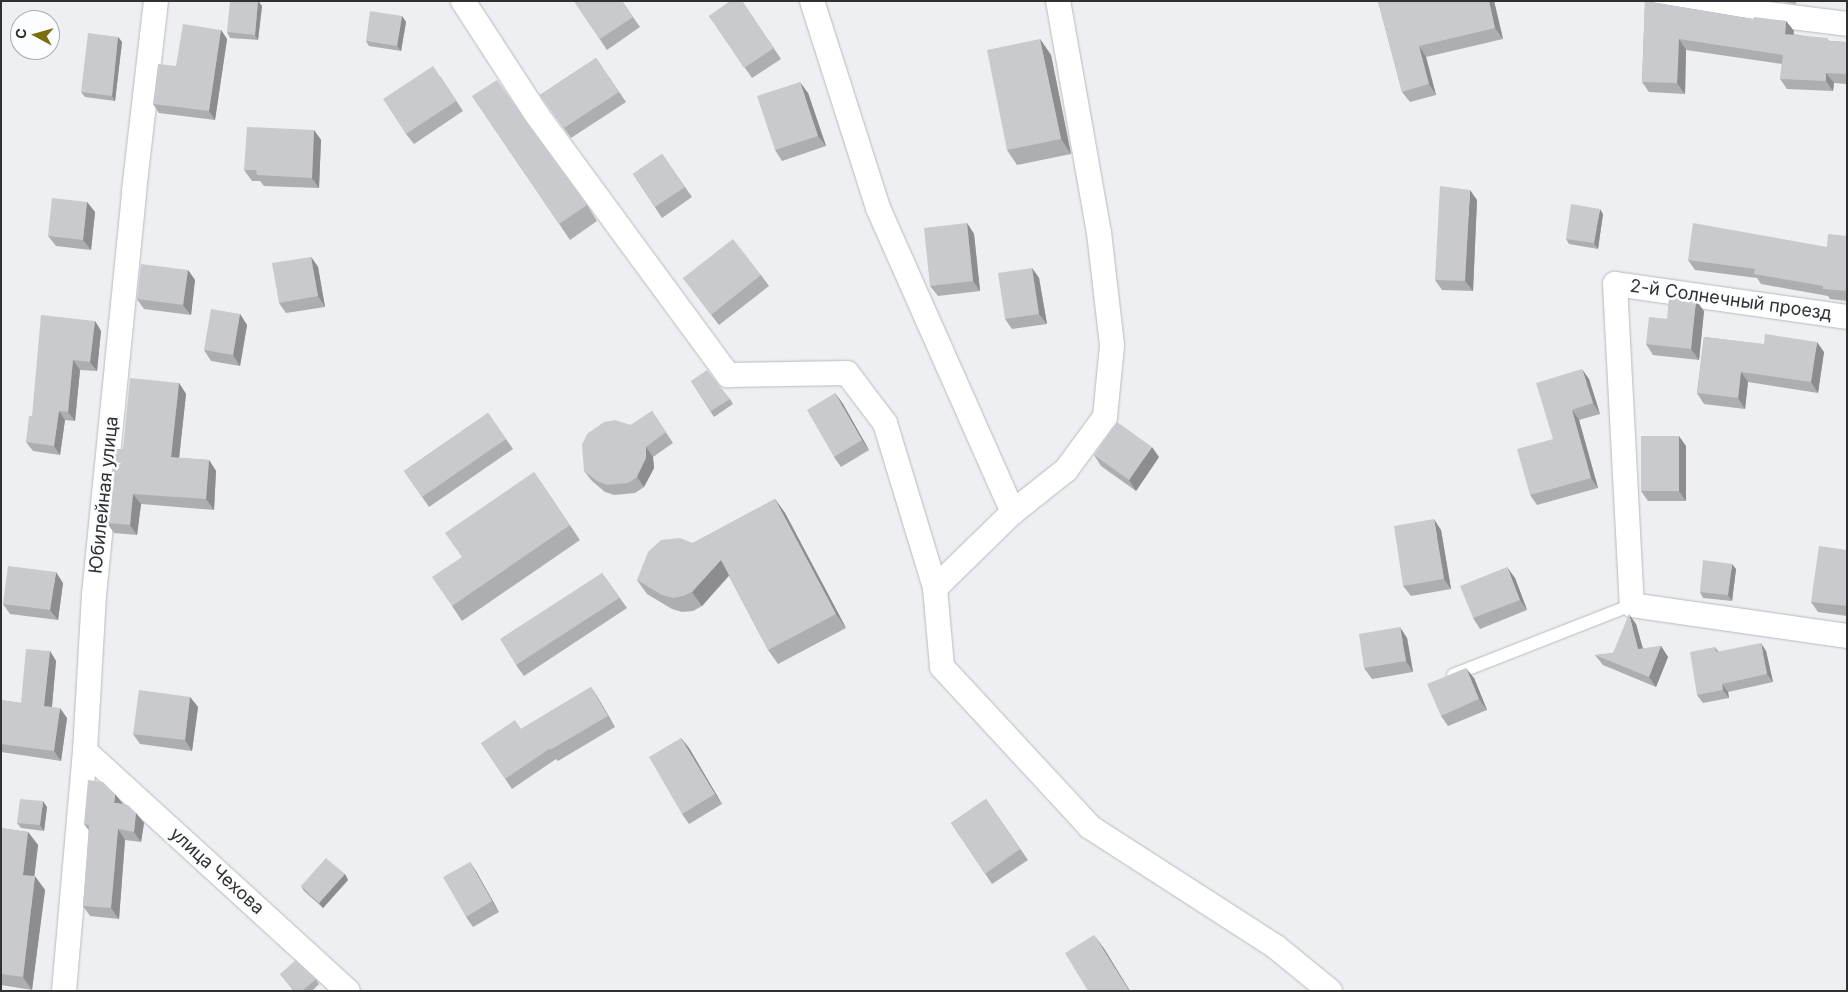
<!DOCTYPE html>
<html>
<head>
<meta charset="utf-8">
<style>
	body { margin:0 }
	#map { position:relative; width:1848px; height:992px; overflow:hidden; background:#eeeff2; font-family:Inter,sans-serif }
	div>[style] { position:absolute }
	.roads { filter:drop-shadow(0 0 1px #b9babd) drop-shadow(0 0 1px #b9babd) }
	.lane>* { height:12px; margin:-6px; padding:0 6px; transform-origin:6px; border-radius:6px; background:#fff }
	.street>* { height:24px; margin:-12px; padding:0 12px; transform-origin:12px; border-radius:12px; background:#fff }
	.wall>* { inset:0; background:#adaeb0 }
	.shaded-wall>* { inset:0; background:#8d8d90 }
	.building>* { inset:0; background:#c9cacd }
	span { translate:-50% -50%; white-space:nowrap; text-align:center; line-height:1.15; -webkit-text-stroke:5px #fbfdff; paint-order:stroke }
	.street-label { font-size:18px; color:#313132 }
	.frame { position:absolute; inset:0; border:2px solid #313132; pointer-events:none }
	.north { position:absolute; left:10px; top:10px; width:50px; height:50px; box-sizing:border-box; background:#fbfdff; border:1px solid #aaabad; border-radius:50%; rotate:276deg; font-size:14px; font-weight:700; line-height:20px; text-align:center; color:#313132 }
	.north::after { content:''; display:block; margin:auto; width:18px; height:22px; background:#7a6f0e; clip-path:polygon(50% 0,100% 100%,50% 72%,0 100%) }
</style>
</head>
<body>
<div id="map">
	<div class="roads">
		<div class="lane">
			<div style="left:1453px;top:675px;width:192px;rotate:-21.4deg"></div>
		</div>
		<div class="street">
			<div style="left:463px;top:1px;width:136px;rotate:57deg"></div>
			<div style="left:537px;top:115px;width:323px;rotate:53.7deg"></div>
			<div style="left:728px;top:375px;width:119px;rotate:-1deg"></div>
			<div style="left:847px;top:373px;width:63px;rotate:52.8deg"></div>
			<div style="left:885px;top:423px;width:172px;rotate:73.1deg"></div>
			<div style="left:935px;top:588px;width:79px;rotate:84.9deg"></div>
			<div style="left:942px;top:667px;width:218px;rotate:47.2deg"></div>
			<div style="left:1090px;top:827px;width:221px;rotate:32.8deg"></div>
			<div style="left:1276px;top:947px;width:70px;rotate:39.2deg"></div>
			<div style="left:812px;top:1px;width:217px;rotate:72.3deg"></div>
			<div style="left:878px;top:208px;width:333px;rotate:66.1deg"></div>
			<div style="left:1013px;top:512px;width:109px;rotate:135.7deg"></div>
			<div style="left:1665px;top:1px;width:183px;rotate:7.2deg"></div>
			<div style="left:1847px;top:317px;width:234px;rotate:-171.9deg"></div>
			<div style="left:1615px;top:284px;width:321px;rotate:87deg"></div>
			<div style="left:1632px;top:605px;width:217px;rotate:8.2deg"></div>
			<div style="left:1013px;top:512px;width:68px;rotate:-38.4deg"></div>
			<div style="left:1066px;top:470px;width:66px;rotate:-53.7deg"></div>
			<div style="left:1105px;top:417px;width:72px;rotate:-84.4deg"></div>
			<div style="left:1112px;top:345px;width:113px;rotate:-96.6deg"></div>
			<div style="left:1099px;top:233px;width:236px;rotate:-100deg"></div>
			<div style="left:85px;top:751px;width:356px;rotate:42.4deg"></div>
			<div style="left:64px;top:991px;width:241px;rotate:-85deg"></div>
			<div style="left:85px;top:751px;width:156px;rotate:-86.7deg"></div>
			<div style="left:94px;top:595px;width:406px;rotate:-84.3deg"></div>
			<div style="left:134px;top:191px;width:191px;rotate:-83.4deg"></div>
		</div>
	</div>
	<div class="wall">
		<div style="clip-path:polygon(258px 1px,262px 6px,258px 40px,230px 38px,227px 32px)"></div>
		<div style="clip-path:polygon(574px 1px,622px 1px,640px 27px,607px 50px)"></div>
		<div style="clip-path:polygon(742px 1px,781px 59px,752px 78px,709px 16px)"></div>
		<div style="clip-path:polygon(1378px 1px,1494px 1px,1503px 39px,1426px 57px,1436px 95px,1410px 102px,1402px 92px)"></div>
		<div style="clip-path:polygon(1645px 1px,1753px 19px,1786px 21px,1794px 31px,1793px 34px,1831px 41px,1847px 42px,1847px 84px,1834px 83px,1833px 91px,1787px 89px,1780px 79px,1782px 64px,1686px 50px,1685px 94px,1649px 92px,1642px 82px)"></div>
		<div style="clip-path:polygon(1777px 1px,1796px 1px,1796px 4px)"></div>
		<div style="clip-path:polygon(402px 16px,406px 22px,401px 51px,369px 46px,366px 41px)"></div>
		<div style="clip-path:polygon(221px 30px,227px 39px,215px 120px,159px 113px,153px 104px,176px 66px)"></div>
		<div style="clip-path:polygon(118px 37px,122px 42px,115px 101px,85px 97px,81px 92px)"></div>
		<div style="clip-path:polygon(1040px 39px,1051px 55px,1071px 154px,1017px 165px,1007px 150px)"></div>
		<div style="clip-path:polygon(596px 58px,626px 102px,571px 138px,540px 95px)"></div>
		<div style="clip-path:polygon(440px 76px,463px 111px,414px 144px,406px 134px)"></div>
		<div style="clip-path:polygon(808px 93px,826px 146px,782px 161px,775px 150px)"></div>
		<div style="clip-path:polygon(472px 96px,587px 205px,597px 221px,570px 240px)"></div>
		<div style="clip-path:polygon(314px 130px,321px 140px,319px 188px,264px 186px,260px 181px,252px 181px,244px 170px)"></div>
		<div style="clip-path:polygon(662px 154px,692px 197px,662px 218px,633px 174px)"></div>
		<div style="clip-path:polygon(1477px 200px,1473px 291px,1442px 290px,1435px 280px)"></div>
		<div style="clip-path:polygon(87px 202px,95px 212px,91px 250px,56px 246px,48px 236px)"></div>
		<div style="clip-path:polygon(1603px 214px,1598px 249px,1569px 244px,1566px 239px)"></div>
		<div style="clip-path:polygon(967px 223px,974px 234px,980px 291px,938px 296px,930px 286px)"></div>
		<div style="clip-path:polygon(1847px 236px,1847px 301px,1830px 299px,1828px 296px,1761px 284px,1757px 278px,1695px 270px,1688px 260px,1827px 247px)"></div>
		<div style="clip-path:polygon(311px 257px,318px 267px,325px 307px,286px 313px,279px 303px)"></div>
		<div style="clip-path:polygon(1032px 268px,1039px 278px,1047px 324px,1012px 329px,1005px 319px)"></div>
		<div style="clip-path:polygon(188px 270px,195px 280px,191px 315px,144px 309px,137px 299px)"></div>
		<div style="clip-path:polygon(761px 275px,769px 286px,719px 325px,683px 278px)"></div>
		<div style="clip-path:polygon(1704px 311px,1699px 360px,1653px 355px,1646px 344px,1667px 319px)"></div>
		<div style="clip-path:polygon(240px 314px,247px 325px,240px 366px,211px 361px,204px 350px)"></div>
		<div style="clip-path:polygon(95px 321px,101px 331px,97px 371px,80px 370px,75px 421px,65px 420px,60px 455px,33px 451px,26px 442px,32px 416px)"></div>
		<div style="clip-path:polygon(1704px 337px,1824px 352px,1818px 393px,1748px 382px,1745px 409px,1704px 404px,1697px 393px)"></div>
		<div style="clip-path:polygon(1589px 379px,1600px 414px,1579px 420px,1598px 488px,1537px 505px,1530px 495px,1553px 439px)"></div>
		<div style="clip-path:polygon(691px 381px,730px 399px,733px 404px,714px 417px)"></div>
		<div style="clip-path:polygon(179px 383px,186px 394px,179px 458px,209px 460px,216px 471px,214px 510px,141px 504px,137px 535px,114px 533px,107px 523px,123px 449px)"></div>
		<div style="clip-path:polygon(835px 393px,843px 404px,869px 450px,841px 467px,834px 457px)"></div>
		<div style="clip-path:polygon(652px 411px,673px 443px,653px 457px,654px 468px,644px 487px,635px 493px,614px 495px,605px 492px,592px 481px,584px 471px,631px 425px)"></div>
		<div style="clip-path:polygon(488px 413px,513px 449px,429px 507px,404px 471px)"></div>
		<div style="clip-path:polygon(1686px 446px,1686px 501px,1648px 501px,1641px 491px)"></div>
		<div style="clip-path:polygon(1094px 455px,1159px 457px,1136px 491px,1101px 466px)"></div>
		<div style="clip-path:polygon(534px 472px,580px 540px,462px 621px,452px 606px,462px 557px)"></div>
		<div style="clip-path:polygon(775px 499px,785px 513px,846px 628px,778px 664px,768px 650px,729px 576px,702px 606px,693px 611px,682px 612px,672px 609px,647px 594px,637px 580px,693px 543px)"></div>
		<div style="clip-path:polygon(1441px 530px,1451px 589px,1411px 596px,1403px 586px)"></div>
		<div style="clip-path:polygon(1847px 550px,1847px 616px,1818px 612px,1811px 602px)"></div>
		<div style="clip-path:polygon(1736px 569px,1732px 601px,1703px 598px,1700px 592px)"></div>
		<div style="clip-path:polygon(602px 573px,627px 608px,524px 676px,516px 665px)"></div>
		<div style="clip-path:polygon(1515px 578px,1527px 610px,1480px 629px,1473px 618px)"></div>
		<div style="clip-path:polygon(63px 583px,58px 620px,10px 614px,3px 604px)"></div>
		<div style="clip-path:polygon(1636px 624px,1643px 649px,1661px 646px,1668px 657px,1656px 687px,1603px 665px,1595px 655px,1613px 653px)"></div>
		<div style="clip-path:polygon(1407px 638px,1413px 672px,1372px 679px,1364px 668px)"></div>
		<div style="clip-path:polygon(1715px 647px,1719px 652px,1766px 651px,1773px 682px,1728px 692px,1729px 698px,1703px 703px,1697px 695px)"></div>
		<div style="clip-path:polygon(50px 651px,56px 661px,52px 707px,67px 718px,61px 761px,1px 752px,1px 700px,21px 703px)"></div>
		<div style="clip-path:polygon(1474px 678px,1487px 710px,1448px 726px,1441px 716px)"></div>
		<div style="clip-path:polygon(591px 687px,598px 698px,615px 727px,558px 761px,556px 759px,512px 789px,481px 743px,521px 729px)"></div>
		<div style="clip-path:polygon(190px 697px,198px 707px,192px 751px,140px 744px,133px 734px)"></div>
		<div style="clip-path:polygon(681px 738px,689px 748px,722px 804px,689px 824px,682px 814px)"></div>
		<div style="clip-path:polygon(986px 799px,1028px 860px,992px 884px,951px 823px)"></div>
		<div style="clip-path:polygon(123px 804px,136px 813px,144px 823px,141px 842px,125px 840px,119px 919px,90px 916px,83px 906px,89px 831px,84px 824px)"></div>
		<div style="clip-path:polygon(47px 807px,44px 831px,21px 828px,17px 823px)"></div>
		<div style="clip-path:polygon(1px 828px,28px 832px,38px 845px,34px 876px,45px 890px,32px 990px,1px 985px)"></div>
		<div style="clip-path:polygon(470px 862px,477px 873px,499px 912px,473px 927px,466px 917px)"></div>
		<div style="clip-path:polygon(345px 874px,348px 880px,323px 908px,304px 891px,301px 886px)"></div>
		<div style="clip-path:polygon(280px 974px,316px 979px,319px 984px,312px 991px,294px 991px)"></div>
	</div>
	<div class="shaded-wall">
		<div style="clip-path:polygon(258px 1px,262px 6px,258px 40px,255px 35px)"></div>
		<div style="clip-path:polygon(1489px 1px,1494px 1px,1503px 39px,1495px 28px)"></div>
		<div style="clip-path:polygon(402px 16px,406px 22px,401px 51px,397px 46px)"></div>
		<div style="clip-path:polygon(1786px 21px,1794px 31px,1792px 47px,1785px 36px)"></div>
		<div style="clip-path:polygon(221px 30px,227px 39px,215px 120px,209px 111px)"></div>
		<div style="clip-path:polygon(118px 37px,122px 42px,115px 101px,112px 96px)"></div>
		<div style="clip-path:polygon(1040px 39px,1051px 55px,1071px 154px,1061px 139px)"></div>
		<div style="clip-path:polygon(1679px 39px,1686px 50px,1685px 94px,1677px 83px)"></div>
		<div style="clip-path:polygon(1419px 46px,1426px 57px,1436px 95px,1429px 84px)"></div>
		<div style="clip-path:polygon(1826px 73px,1834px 83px,1833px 91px,1826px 81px)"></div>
		<div style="clip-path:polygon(800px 82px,808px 93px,826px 146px,818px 136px)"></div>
		<div style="clip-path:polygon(314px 130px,321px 140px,319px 188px,312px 178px)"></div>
		<div style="clip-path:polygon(1470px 190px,1477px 200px,1473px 291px,1465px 281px)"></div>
		<div style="clip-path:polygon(87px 202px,95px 212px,91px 250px,83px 240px)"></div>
		<div style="clip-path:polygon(1600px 209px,1603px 214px,1598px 249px,1594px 243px)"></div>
		<div style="clip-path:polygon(967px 223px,974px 234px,980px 291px,973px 281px)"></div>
		<div style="clip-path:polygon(311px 257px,318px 267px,325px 307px,318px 296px)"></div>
		<div style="clip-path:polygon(1032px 268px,1039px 278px,1047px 324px,1039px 314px)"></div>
		<div style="clip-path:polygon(188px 270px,195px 280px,191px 315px,183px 305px)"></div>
		<div style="clip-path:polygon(1696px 300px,1704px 311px,1699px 360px,1691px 349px)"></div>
		<div style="clip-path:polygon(240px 314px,247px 325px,240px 366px,233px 355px)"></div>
		<div style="clip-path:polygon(95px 321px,101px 331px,97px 371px,90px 362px)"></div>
		<div style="clip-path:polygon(1817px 342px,1824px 352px,1818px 393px,1811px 382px)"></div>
		<div style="clip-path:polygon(73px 360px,80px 370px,75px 421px,68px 412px)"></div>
		<div style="clip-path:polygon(1582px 369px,1589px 379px,1600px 414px,1593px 403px)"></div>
		<div style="clip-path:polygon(1741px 372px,1748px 382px,1745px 409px,1738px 398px)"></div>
		<div style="clip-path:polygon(179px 383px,186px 394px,178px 468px,171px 457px)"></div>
		<div style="clip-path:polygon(835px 393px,843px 404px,869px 450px,862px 440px)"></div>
		<div style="clip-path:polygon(1572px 410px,1579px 420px,1598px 488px,1591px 478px)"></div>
		<div style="clip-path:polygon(59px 411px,65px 420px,60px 455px,54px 446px)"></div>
		<div style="clip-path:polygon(1679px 436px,1686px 446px,1686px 501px,1679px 491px)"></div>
		<div style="clip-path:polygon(646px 447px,653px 457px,654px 468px,644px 487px,637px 477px)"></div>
		<div style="clip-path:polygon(1152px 447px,1159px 457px,1136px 491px,1129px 480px)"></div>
		<div style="clip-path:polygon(209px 460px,216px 471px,214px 510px,206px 499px)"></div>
		<div style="clip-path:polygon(133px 494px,141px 504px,137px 535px,130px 525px)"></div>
		<div style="clip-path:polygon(775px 499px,785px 513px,846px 628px,836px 614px)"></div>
		<div style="clip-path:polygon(1434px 519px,1441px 530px,1451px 589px,1444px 579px)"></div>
		<div style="clip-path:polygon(721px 560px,730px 574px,702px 606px,692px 592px)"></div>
		<div style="clip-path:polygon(1732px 564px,1736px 569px,1732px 601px,1728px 595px)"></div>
		<div style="clip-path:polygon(1507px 567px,1515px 578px,1527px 610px,1520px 600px)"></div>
		<div style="clip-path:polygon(56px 572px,63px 583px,58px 620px,50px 610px)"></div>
		<div style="clip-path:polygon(1629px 614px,1636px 624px,1646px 660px,1638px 649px)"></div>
		<div style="clip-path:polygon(1400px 627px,1407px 638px,1413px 672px,1406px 661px)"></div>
		<div style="clip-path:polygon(1761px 643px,1766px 651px,1773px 682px,1767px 674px)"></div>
		<div style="clip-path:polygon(1661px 646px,1668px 657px,1656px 687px,1649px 677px)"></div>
		<div style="clip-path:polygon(50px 651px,56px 661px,51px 716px,44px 706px)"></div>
		<div style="clip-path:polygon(1466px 668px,1474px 678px,1487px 710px,1479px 699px)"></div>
		<div style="clip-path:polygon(1722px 684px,1728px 692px,1729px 698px,1723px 690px)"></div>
		<div style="clip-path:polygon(591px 687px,598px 698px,615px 727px,608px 716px)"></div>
		<div style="clip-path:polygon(190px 697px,198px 707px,192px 751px,185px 740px)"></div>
		<div style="clip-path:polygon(60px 708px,67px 718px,61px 761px,54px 751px)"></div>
		<div style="clip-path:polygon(681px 738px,689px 748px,722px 804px,715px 794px)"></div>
		<div style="clip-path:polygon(115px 794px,123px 804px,114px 803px)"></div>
		<div style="clip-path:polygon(43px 801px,47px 807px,44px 831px,40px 825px)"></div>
		<div style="clip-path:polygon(136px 813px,144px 823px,141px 842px,134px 832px)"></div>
		<div style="clip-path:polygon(118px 829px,125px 840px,119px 919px,111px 908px)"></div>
		<div style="clip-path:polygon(28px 832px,38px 845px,33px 888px,23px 875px)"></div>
		<div style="clip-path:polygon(470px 862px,477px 873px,499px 912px,492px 901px)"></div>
		<div style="clip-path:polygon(345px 874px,348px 880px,323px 908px,319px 903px)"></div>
		<div style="clip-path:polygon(35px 876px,45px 890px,32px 990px,23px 977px)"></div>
		<div style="clip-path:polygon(1094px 935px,1105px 950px,1130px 991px,1129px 991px)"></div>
	</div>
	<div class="building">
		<div style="clip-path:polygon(230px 1px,258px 1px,255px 35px,227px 32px)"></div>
		<div style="clip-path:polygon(574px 1px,622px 1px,633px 17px,600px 39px)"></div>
		<div style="clip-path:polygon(730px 1px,742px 1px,774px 48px,744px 68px,709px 16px)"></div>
		<div style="clip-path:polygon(1378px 1px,1406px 1px,1407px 2px,1411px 1px,1489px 1px,1495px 28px,1419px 46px,1429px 84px,1402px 92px)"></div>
		<div style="clip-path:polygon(1645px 1px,1753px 19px,1754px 17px,1786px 21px,1785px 36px,1785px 34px,1828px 38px,1828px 41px,1847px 42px,1847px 74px,1826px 73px,1826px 81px,1780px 79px,1783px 55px,1679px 39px,1677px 83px,1642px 82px)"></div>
		<div style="clip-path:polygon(370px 11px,402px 16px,397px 46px,366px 41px)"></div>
		<div style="clip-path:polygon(183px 24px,221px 30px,209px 111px,153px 104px,158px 64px,176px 66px)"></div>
		<div style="clip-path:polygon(88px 33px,118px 37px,112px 96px,81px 92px)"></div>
		<div style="clip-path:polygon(1040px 39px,1061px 139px,1007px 150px,987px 50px)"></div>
		<div style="clip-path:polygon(596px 58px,619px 92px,564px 128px,540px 95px)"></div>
		<div style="clip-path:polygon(433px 66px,456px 101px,406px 134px,383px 99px)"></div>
		<div style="clip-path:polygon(497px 80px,587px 205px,559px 224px,472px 96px)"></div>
		<div style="clip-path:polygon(800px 82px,818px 136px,775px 150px,757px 96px)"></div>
		<div style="clip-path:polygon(247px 127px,314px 130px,312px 178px,257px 175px,256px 170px,244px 170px)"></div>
		<div style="clip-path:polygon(662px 154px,685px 187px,655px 207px,633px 174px)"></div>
		<div style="clip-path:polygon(1440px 186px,1470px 190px,1465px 281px,1435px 280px)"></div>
		<div style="clip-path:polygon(52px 198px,87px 202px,83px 240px,48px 236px)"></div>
		<div style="clip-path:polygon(1571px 204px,1600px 209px,1594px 243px,1566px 239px)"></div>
		<div style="clip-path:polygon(967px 223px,973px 281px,930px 286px,924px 228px)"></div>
		<div style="clip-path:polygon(1693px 223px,1827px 247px,1828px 234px,1847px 236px,1847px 291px,1823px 289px,1823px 286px,1754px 274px,1755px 269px,1688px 260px)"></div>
		<div style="clip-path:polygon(733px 239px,761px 275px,711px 315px,683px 278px)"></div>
		<div style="clip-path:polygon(311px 257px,318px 296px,279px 303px,272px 263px)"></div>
		<div style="clip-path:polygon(141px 264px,188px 270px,183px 305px,137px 299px)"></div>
		<div style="clip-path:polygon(1032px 268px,1039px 314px,1005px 319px,998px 273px)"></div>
		<div style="clip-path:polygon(1669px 297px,1696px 300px,1691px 349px,1646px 344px,1649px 317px,1667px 319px)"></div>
		<div style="clip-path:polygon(211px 309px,240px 314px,233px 355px,204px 350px)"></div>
		<div style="clip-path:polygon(41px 315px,95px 321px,90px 362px,73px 360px,68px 412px,59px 411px,54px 446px,26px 442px,29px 416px,32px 416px)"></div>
		<div style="clip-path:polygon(1765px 334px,1817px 342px,1811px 382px,1741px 372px,1738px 398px,1697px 393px,1704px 337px,1764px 344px)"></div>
		<div style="clip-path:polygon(1582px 369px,1593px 403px,1572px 410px,1591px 478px,1530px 495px,1517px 449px,1553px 439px,1536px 383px)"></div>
		<div style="clip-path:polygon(707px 370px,730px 399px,711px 411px,691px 381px)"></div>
		<div style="clip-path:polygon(130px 378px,179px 383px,171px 457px,209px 460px,206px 499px,133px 494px,130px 525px,107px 523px,114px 449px,123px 449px)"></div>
		<div style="clip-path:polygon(835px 393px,862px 440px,834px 457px,807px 410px)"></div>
		<div style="clip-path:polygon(652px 411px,666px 432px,646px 447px,646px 458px,637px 477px,628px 483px,607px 485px,597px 481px,584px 471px,582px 445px,587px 434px,604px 422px,615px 420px,631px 425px)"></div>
		<div style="clip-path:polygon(488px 413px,506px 439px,422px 497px,404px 471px)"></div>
		<div style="clip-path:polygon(1117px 422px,1152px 447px,1129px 480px,1094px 455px)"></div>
		<div style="clip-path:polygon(1641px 436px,1679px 436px,1679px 491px,1641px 491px)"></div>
		<div style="clip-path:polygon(534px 472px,570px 525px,452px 606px,432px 577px,462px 557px,445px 533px)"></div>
		<div style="clip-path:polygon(775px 499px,836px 614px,768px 650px,721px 560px,692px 592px,683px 596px,673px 598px,662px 595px,637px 580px,648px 552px,661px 540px,680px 538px,693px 543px)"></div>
		<div style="clip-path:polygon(1434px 519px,1444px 579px,1403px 586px,1394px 526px)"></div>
		<div style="clip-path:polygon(1819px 546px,1847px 550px,1847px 606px,1811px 602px)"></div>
		<div style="clip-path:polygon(1703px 560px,1732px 564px,1728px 595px,1700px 592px)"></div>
		<div style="clip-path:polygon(8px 566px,56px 572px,50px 610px,3px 604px)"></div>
		<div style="clip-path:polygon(1507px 567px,1520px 600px,1473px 618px,1460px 586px)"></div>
		<div style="clip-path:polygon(602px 573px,619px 598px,516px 665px,500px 639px)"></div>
		<div style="clip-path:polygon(1629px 614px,1638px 649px,1661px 646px,1649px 677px,1595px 655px,1613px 653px)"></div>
		<div style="clip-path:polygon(1400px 627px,1406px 661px,1364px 668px,1359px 634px)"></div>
		<div style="clip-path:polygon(1761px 643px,1767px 674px,1722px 684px,1723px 690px,1697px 695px,1690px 652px,1715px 647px,1716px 652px)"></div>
		<div style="clip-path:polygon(26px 649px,50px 651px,44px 706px,60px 708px,54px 751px,1px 744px,1px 700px,21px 703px)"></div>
		<div style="clip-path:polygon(1466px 668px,1479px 699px,1441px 716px,1427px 684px)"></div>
		<div style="clip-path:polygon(591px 687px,608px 716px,550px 750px,549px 749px,505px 779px,481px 743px,515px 720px,521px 729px)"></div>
		<div style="clip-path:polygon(139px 690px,190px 697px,185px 740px,133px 734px)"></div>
		<div style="clip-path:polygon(681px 738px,715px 794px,682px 814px,649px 757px)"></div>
		<div style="clip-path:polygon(88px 780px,103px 782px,115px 794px,114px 803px,128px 805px,136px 813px,134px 832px,118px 829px,111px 908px,83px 906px,89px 825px,84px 824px)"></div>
		<div style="clip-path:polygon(20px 799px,43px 801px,40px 825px,17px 823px)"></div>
		<div style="clip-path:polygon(986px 799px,1020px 849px,985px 874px,951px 823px)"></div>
		<div style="clip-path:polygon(1px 828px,28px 832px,23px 875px,35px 876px,23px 977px,1px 974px)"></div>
		<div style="clip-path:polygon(326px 858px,345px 874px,319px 903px,301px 886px)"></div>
		<div style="clip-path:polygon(470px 862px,492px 901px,466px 917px,443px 877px)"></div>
		<div style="clip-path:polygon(1094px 935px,1129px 991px,1088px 991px,1065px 953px)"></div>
		<div style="clip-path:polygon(296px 960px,316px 979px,302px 991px,295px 991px,280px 974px)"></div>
	</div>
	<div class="street-label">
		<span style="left:1731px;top:300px;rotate:8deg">2-й Солнечный проезд</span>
		<span style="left:104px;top:495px;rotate:-84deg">Юбилейная улица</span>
		<span style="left:217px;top:871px;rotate:42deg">улица Чехова</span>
	</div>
	<div class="frame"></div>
	<div class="north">С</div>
</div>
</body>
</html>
